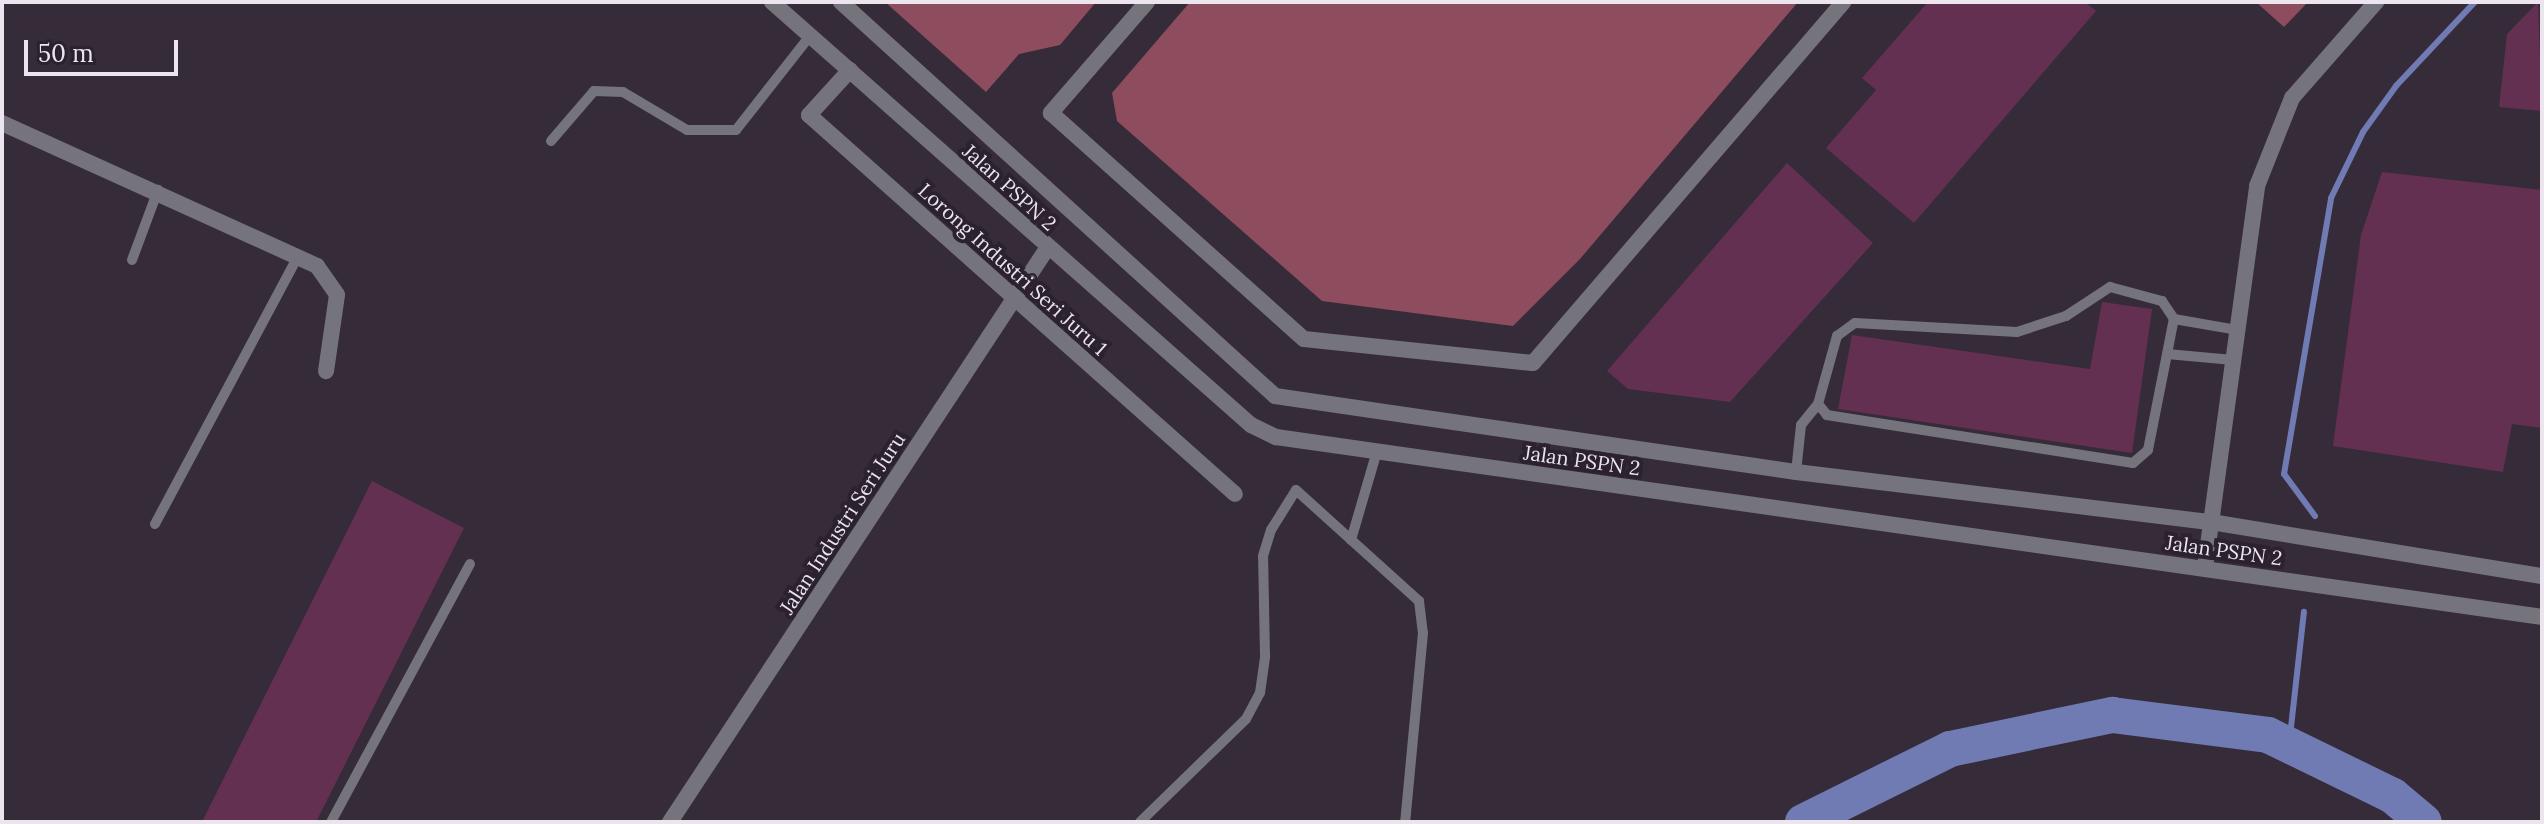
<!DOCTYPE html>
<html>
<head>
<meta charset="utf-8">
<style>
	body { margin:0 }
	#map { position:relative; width:2544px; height:824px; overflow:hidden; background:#362b39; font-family:Lora,serif }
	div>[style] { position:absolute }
	.forest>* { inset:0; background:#8d4d5e }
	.stream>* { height:6px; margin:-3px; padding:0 3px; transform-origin:3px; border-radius:3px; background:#707bb4 }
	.river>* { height:36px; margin:-18px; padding:0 18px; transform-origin:18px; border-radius:18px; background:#707bb4 }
	.building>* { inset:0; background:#633052 }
	.service>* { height:10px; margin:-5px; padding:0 5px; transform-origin:5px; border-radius:5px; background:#75737b }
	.minor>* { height:16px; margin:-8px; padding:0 8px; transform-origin:8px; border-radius:8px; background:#75737b }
	.tertiary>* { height:16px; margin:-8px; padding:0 8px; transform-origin:8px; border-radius:8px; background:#75737b }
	span { translate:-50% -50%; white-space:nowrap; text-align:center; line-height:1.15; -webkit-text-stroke:8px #2c212f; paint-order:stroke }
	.street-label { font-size:20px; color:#ece5ee }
	.frame { position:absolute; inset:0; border:4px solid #ece5ee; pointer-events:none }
	.scale { position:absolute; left:24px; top:40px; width:154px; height:36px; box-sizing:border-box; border:4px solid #ece5ee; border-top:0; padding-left:10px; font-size:24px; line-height:28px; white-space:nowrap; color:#ece5ee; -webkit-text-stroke:6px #2c212f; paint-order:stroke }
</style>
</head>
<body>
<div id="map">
	<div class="forest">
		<div style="clip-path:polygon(885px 2px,1096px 2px,1060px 45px,1019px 54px,986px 92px)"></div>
		<div style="clip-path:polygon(1190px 2px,1798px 2px,1580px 259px,1513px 326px,1322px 301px,1117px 121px,1112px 93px)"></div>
		<div style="clip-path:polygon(2256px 2px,2308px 2px,2284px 27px)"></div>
	</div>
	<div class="stream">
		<div style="left:2315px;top:516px;width:52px;rotate:-126.4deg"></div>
		<div style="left:2284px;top:474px;width:280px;rotate:-80.3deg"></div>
		<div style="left:2331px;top:198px;width:73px;rotate:-64.1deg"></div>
		<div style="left:2363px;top:132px;width:57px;rotate:-54.3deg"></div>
		<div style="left:2396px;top:86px;width:115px;rotate:-46.8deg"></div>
		<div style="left:2289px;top:745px;width:134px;rotate:-83.6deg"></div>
	</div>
	<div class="river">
		<div style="left:1803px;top:822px;width:164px;rotate:-26.4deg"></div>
		<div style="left:1950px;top:749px;width:166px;rotate:-11.9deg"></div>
		<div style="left:2112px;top:715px;width:157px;rotate:7.3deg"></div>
		<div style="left:2268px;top:735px;width:139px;rotate:26deg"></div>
		<div style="left:2393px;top:796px;width:40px;rotate:40deg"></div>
	</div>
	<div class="building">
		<div style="clip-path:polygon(1928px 2px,2085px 2px,2096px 11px,1914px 223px,1826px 148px,1876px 90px,1862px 78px)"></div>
		<div style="clip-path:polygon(2538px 2px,2542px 111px,2499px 107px,2507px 34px)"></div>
		<div style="clip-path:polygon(1787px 163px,1873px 243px,1730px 402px,1628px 389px,1607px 371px)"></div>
		<div style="clip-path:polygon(2382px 172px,2542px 190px,2542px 428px,2512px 424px,2503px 472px,2333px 446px,2361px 235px)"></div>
		<div style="clip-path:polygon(2102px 302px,2152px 309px,2132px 453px,1838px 409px,1852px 335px,2090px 369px)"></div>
		<div style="clip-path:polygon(372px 481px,464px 528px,316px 822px,202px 822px)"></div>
	</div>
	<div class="service">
		<div style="left:551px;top:141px;width:66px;rotate:-49.3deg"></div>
		<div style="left:594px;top:91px;width:29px;rotate:2deg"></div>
		<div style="left:623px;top:92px;width:74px;rotate:30.7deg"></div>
		<div style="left:687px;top:130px;width:49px"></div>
		<div style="left:736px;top:130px;width:120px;rotate:-51.8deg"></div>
		<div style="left:132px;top:260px;width:75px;rotate:-69.6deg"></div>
		<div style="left:2167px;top:354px;width:36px;rotate:-79deg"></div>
		<div style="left:2233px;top:360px;width:66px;rotate:-174.8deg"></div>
		<div style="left:2167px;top:354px;width:98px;rotate:101.2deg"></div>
		<div style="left:2148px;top:450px;width:20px;rotate:139deg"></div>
		<div style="left:2133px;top:463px;width:310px;rotate:-171.1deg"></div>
		<div style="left:1827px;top:415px;width:14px;rotate:-129deg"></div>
		<div style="left:1818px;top:404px;width:71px;rotate:-74.4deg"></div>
		<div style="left:1837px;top:336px;width:22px;rotate:-36deg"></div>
		<div style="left:1855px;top:323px;width:162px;rotate:3.2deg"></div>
		<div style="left:2017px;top:332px;width:52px;rotate:-18.1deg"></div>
		<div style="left:2066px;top:316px;width:53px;rotate:-33.4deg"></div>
		<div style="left:2110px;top:287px;width:54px;rotate:15.1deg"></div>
		<div style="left:2162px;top:301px;width:22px;rotate:56deg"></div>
		<div style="left:2174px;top:319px;width:65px;rotate:9.8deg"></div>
		<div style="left:1796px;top:472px;width:47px;rotate:-83.9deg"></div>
		<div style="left:1801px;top:425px;width:27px;rotate:-51deg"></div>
		<div style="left:155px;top:524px;width:304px;rotate:-61.9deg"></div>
		<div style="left:1351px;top:540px;width:93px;rotate:-73.7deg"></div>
		<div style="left:331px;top:822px;width:293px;rotate:-61.7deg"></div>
		<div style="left:1140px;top:822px;width:148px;rotate:-44.2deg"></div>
		<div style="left:1246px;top:719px;width:30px;rotate:-62deg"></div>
		<div style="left:1260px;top:693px;width:37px;rotate:-82deg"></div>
		<div style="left:1265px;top:656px;width:100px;rotate:-91.1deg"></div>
		<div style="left:1263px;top:556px;width:27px;rotate:-73deg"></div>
		<div style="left:1271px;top:530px;width:47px;rotate:-58deg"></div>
		<div style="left:1296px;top:490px;width:166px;rotate:42.1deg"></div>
		<div style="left:1419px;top:601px;width:32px;rotate:83deg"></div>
		<div style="left:1423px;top:633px;width:190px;rotate:95.4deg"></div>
	</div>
	<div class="minor">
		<div style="left:1147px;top:2px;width:147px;rotate:130.9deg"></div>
		<div style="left:1051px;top:113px;width:339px;rotate:41.8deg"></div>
		<div style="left:1304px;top:339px;width:230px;rotate:6deg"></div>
		<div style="left:1533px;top:363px;width:476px;rotate:-49.3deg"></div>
		<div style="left:850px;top:70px;width:61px;rotate:132.3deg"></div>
		<div style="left:809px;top:115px;width:570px;rotate:41.66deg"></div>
		<div style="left:2px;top:123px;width:346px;rotate:24.4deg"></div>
		<div style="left:317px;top:266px;width:35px;rotate:55deg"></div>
		<div style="left:337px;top:295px;width:77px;rotate:98.2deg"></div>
		<div style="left:2205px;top:567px;width:385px;rotate:-82.2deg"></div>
		<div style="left:2257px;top:186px;width:95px;rotate:-68.3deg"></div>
		<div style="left:2292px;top:98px;width:128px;rotate:-48.8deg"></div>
		<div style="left:670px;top:822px;width:688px;rotate:-56.68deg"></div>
	</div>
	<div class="tertiary">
		<div style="left:772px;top:2px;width:639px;rotate:41.45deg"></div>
		<div style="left:1251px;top:425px;width:28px;rotate:26deg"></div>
		<div style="left:1276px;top:437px;width:1279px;rotate:8.09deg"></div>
		<div style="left:841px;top:2px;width:586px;rotate:42.23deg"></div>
		<div style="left:1275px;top:396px;width:527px;rotate:8.3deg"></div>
		<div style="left:1796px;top:472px;width:418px;rotate:6.9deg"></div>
		<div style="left:2211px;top:522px;width:335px;rotate:9.3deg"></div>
	</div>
	<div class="street-label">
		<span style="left:1010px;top:187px;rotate:42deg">Jalan PSPN 2</span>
		<span style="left:1013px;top:269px;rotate:42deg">Lorong Industri Seri Juru 1</span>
		<span style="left:1582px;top:460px;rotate:8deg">Jalan PSPN 2</span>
		<span style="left:842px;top:523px;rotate:-57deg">Jalan Industri Seri Juru</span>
		<span style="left:2224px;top:550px;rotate:8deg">Jalan PSPN 2</span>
	</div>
	<div class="frame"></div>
	<div class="scale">50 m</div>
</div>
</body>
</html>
